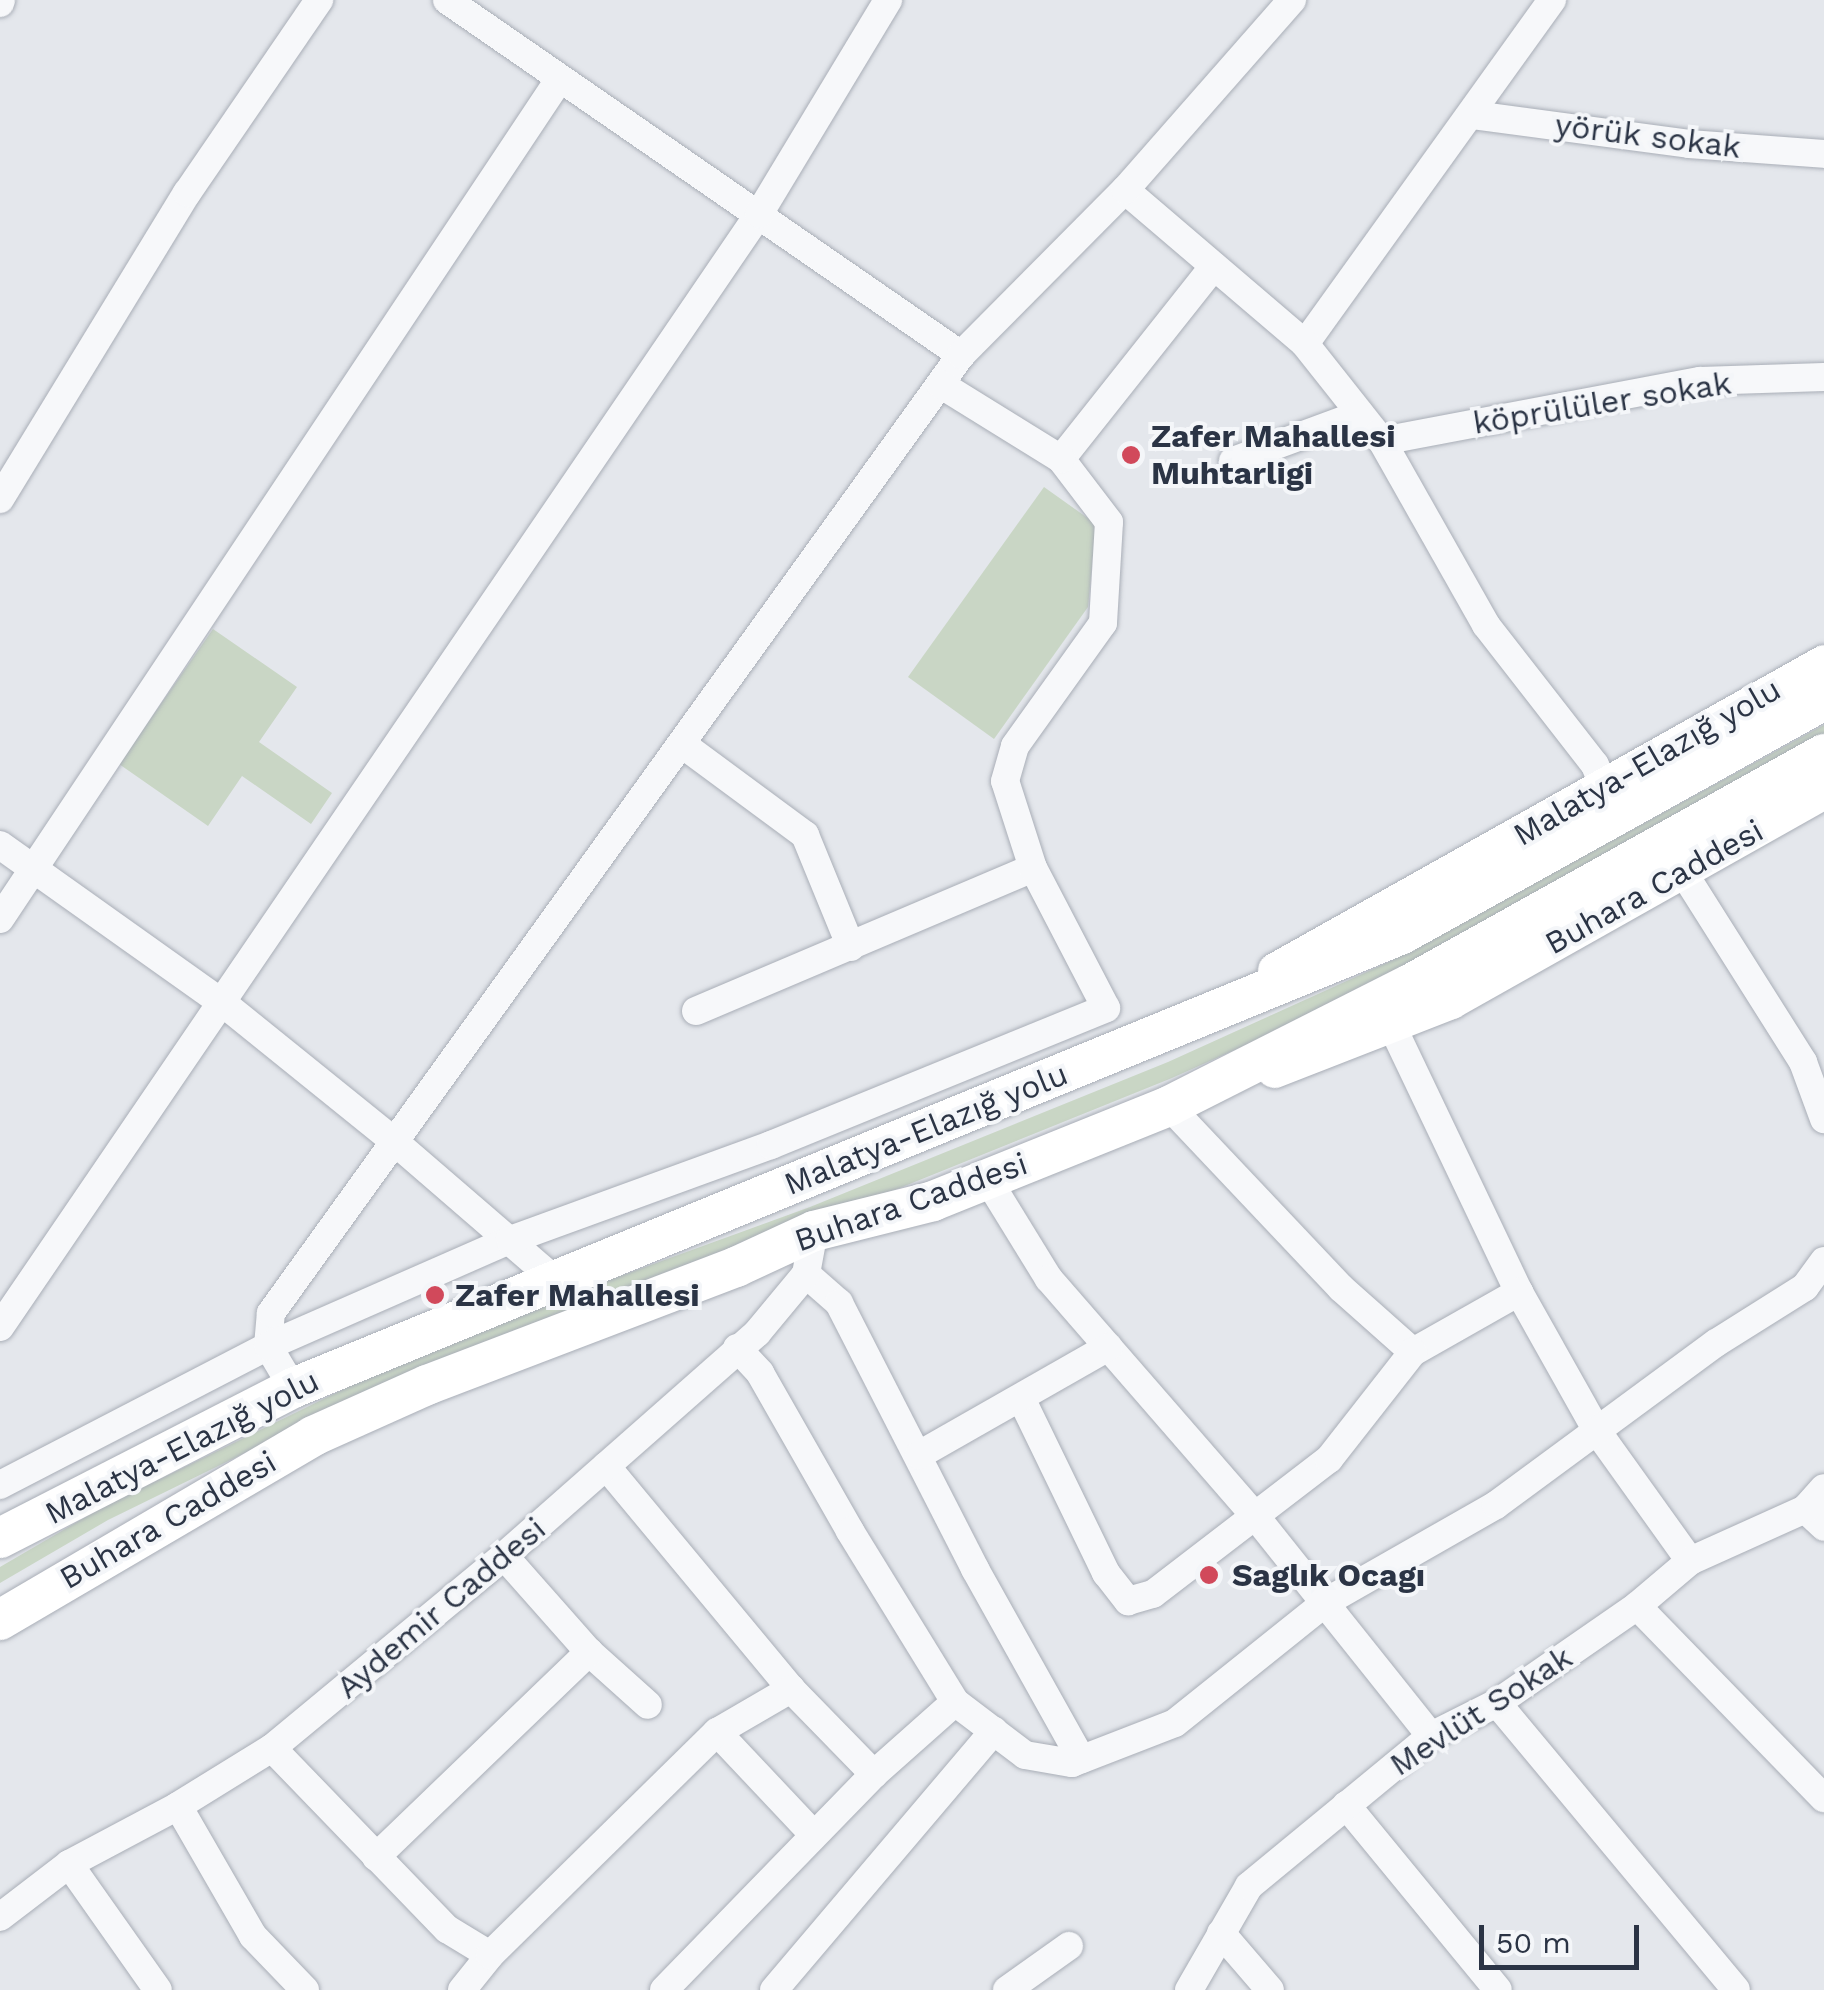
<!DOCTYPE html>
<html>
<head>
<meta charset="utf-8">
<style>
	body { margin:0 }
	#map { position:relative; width:1824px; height:1990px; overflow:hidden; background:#e4e7ec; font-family:"Work Sans",sans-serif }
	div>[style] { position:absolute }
	.green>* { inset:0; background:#c9d6c5 }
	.roads { filter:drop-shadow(0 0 2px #a9aeb7) drop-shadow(0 0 2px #a9aeb7) }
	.minor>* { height:28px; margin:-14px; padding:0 14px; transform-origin:14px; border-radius:14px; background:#f7f8fa }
	.major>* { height:35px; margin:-17.5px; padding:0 17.5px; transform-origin:17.5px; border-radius:17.5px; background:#fff }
	.highway>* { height:40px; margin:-20px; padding:0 20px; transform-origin:20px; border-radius:20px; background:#fff }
	.dots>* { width:28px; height:28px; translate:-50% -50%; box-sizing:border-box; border:5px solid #f4f6f9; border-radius:50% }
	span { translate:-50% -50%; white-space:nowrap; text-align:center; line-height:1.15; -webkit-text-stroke:8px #f4f6f9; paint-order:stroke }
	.street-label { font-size:32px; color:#2b3445 }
	.poi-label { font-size:32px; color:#2b3445; font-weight:700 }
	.left { translate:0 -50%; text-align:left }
	.scale { position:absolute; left:1479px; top:1925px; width:160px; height:45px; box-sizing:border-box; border:5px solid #2b3445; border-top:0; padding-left:12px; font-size:30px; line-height:35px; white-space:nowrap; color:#2b3445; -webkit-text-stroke:8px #f4f6f9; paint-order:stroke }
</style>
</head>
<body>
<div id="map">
	<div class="green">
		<div style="clip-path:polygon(1044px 487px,1096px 524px,1088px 607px,994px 739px,908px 677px)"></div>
		<div style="clip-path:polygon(213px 629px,297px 687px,259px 742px,332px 793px,311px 824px,242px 776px,208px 826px,119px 764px)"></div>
		<div style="clip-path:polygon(1824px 725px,1824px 744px,1398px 977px,1172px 1078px,813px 1223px,353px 1400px,108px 1520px,0 1583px,0 1567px,101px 1508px,350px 1386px,483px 1326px,810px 1207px,1168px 1062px,1393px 960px)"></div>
	</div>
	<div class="roads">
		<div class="minor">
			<div style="left:447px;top:0;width:625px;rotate:34.63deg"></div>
			<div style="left:1552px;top:0;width:423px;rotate:125.7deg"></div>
			<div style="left:1305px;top:344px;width:124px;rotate:51.6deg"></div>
			<div style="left:1382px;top:441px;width:211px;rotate:60.5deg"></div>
			<div style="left:1486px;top:625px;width:177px;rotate:52.1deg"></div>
			<div style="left:1595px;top:765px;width:24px;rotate:68deg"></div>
			<div style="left:0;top:3px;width:3px;rotate:-72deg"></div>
			<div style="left:1473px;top:115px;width:218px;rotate:7.6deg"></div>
			<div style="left:1689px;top:144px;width:135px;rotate:4.2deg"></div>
			<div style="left:1125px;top:190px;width:237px;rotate:40.5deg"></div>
			<div style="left:1382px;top:441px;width:324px;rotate:-10.7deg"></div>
			<div style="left:1700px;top:381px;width:124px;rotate:-1.8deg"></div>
			<div style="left:1061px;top:459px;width:246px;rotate:-51.6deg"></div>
			<div style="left:1233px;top:461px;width:135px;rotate:-20.3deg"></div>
			<div style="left:0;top:499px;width:359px;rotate:-58.6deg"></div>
			<div style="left:187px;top:193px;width:234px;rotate:-55.6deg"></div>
			<div style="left:682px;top:744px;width:153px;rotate:36.5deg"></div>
			<div style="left:805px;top:835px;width:121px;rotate:67.7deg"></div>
			<div style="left:0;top:845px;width:275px;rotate:35.4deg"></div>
			<div style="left:224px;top:1004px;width:220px;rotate:38.9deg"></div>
			<div style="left:395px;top:1142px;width:211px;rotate:40.8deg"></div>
			<div style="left:1683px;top:872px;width:225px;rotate:57.7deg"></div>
			<div style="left:1803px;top:1062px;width:61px;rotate:69.8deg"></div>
			<div style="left:0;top:919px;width:1008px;rotate:-56.33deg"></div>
			<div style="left:696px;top:1011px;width:366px;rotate:-23deg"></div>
			<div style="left:1392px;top:1026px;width:295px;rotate:64.5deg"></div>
			<div style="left:1519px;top:1292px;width:159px;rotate:60.7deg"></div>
			<div style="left:1597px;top:1431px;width:160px;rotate:54.4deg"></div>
			<div style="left:1169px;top:1106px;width:250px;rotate:46.6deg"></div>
			<div style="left:1341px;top:1288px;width:96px;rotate:41.6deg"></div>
			<div style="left:1413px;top:1352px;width:122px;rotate:-29.5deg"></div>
			<div style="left:988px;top:1180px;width:116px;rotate:58.4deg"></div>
			<div style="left:1049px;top:1279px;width:315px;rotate:49deg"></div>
			<div style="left:1256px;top:1517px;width:280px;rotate:51.4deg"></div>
			<div style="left:806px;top:1274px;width:44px;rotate:41.3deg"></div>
			<div style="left:839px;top:1303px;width:299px;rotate:62.9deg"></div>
			<div style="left:975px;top:1569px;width:218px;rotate:60.8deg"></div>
			<div style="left:0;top:1327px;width:1347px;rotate:-55.71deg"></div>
			<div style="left:759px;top:214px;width:250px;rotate:-58.9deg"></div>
			<div style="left:737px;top:1348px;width:34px;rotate:47deg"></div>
			<div style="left:760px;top:1373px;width:182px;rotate:60.3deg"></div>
			<div style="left:850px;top:1531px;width:201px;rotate:58.4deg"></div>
			<div style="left:955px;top:1702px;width:88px;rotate:37.1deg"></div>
			<div style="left:1025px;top:1755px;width:48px;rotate:9.7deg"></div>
			<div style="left:1072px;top:1763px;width:110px;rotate:-21.2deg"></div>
			<div style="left:1175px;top:1723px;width:193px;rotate:-38.7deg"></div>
			<div style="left:1326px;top:1602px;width:196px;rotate:-29.7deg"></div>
			<div style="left:1496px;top:1505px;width:273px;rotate:-36.4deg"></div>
			<div style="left:1716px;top:1343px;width:105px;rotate:-32.2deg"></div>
			<div style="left:1805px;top:1287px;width:32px;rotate:-54deg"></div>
			<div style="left:293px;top:1388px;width:49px;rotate:-120.8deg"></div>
			<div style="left:268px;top:1346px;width:33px;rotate:-85deg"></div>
			<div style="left:271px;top:1313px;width:1181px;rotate:-54.24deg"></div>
			<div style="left:961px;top:355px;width:233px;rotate:-45.2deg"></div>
			<div style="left:1125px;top:190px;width:253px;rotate:-48.7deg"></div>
			<div style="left:1021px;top:1398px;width:195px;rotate:64.1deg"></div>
			<div style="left:1106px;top:1573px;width:36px;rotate:52deg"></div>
			<div style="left:1128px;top:1601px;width:26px;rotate:-16deg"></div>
			<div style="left:1153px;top:1594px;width:222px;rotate:-37.5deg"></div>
			<div style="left:1329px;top:1459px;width:136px;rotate:-51.9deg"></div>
			<div style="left:919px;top:1455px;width:218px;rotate:-29.7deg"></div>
			<div style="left:606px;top:1466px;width:290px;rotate:50.3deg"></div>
			<div style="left:0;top:1485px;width:302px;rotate:-27.4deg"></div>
			<div style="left:268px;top:1346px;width:264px;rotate:-23.7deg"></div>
			<div style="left:510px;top:1240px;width:278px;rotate:-20deg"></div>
			<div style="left:771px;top:1145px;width:362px;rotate:-22.2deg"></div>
			<div style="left:1106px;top:1008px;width:158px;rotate:-117.5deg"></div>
			<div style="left:1033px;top:868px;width:91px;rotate:-107.8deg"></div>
			<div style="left:1005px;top:781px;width:36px;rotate:-74deg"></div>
			<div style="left:1015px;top:746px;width:151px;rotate:-54.4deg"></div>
			<div style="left:1103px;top:623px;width:101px;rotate:-86.6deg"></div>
			<div style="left:1109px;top:522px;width:79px;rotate:-127.3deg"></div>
			<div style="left:1061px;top:459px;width:142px;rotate:-148.2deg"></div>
			<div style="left:1805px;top:1509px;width:26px;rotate:43deg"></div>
			<div style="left:1637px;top:1606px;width:268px;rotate:45.8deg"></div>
			<div style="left:589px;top:1652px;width:79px;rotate:41.9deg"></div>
			<div style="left:1497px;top:1703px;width:373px;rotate:50.2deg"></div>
			<div style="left:717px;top:1732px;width:141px;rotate:46.7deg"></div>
			<div style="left:272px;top:1748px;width:252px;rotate:46deg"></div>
			<div style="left:447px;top:1929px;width:50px;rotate:31.2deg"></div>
			<div style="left:1346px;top:1805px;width:239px;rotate:50.6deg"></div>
			<div style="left:178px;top:1806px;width:150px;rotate:60deg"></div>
			<div style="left:253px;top:1936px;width:75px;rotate:46.1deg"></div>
			<div style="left:376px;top:1857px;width:296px;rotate:-43.9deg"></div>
			<div style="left:589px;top:1652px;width:128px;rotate:-131.5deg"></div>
			<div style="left:69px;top:1864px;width:154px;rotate:54.8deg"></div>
			<div style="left:0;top:1917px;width:87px;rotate:-37.5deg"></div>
			<div style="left:69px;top:1864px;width:123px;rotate:-28deg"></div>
			<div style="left:178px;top:1806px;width:110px;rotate:-31.7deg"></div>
			<div style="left:272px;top:1748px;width:301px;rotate:-39.6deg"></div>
			<div style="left:504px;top:1556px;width:337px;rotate:-41.4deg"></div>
			<div style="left:757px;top:1333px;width:77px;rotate:-50.3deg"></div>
			<div style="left:806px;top:1274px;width:44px;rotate:-79.5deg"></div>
			<div style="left:1221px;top:1933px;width:75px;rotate:49.3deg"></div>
			<div style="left:462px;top:1990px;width:45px;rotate:-51.3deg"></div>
			<div style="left:490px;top:1955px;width:318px;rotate:-44.5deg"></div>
			<div style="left:717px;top:1732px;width:86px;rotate:-30.2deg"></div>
			<div style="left:791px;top:1689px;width:119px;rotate:45.7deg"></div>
			<div style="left:874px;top:1774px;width:108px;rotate:-41.6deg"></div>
			<div style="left:664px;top:1990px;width:301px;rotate:-45.8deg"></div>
			<div style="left:774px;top:1990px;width:340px;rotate:-49.7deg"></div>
			<div style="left:1007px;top:1990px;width:76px;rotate:-35.4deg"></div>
			<div style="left:1189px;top:1990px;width:120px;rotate:-60deg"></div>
			<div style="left:1249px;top:1886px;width:236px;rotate:-39.5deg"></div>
			<div style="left:1431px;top:1736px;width:74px;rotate:-26.6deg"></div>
			<div style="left:1497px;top:1703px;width:170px;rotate:-34.7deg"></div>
			<div style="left:1637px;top:1606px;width:70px;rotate:-40.3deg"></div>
			<div style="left:1690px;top:1561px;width:126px;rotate:-24.3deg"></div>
			<div style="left:1805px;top:1509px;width:28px;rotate:-48deg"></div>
		</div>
		<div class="major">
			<div style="left:1275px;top:970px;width:629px;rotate:-29.29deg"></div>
			<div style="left:1274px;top:1070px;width:190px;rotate:-21.3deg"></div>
			<div style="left:1451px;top:1001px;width:428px;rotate:-29.4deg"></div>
		</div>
		<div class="highway">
			<div style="left:0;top:1538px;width:329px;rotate:-27.1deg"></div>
			<div style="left:293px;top:1388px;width:1198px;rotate:-22.26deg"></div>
			<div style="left:1402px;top:934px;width:483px;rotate:-29deg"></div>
			<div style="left:0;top:1620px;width:363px;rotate:-30.4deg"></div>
			<div style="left:313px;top:1436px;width:125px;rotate:-24.1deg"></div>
			<div style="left:427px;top:1385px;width:331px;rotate:-20.9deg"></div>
			<div style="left:736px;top:1267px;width:86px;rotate:-24.8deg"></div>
			<div style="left:814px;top:1231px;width:123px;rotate:-14.1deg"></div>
			<div style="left:933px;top:1201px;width:254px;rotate:-21.9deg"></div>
			<div style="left:1169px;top:1106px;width:269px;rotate:-26.8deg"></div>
			<div style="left:1409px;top:985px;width:475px;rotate:-29.1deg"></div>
		</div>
	</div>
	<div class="dots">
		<div style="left:1131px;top:455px;background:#d1495b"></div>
		<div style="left:435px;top:1295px;background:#d1495b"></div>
		<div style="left:1209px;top:1575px;background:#d1495b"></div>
	</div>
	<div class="street-label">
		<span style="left:1648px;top:136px;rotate:7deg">yörük sokak</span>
		<span style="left:1602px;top:403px;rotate:-9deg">köprülüler sokak</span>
		<span style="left:1647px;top:762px;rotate:-30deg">Malatya-Elazığ yolu</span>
		<span style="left:1654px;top:887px;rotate:-29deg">Buhara Caddesi</span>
		<span style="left:926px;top:1129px;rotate:-22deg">Malatya-Elazığ yolu</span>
		<span style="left:911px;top:1202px;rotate:-19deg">Buhara Caddesi</span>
		<span style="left:182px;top:1447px;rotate:-27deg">Malatya-Elazığ yolu</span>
		<span style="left:168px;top:1520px;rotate:-30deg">Buhara Caddesi</span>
		<span style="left:441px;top:1608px;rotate:-40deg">Aydemir Caddesi</span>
		<span style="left:1481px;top:1711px;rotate:-33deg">Mevlüt Sokak</span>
	</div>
	<div class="poi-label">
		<span class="left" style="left:1151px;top:455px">Zafer Mahallesi<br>Muhtarligi</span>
		<span class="left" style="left:455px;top:1295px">Zafer Mahallesi</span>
		<span class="left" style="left:1232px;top:1575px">Saglık Ocagı</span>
	</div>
	<div class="scale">50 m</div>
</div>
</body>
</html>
